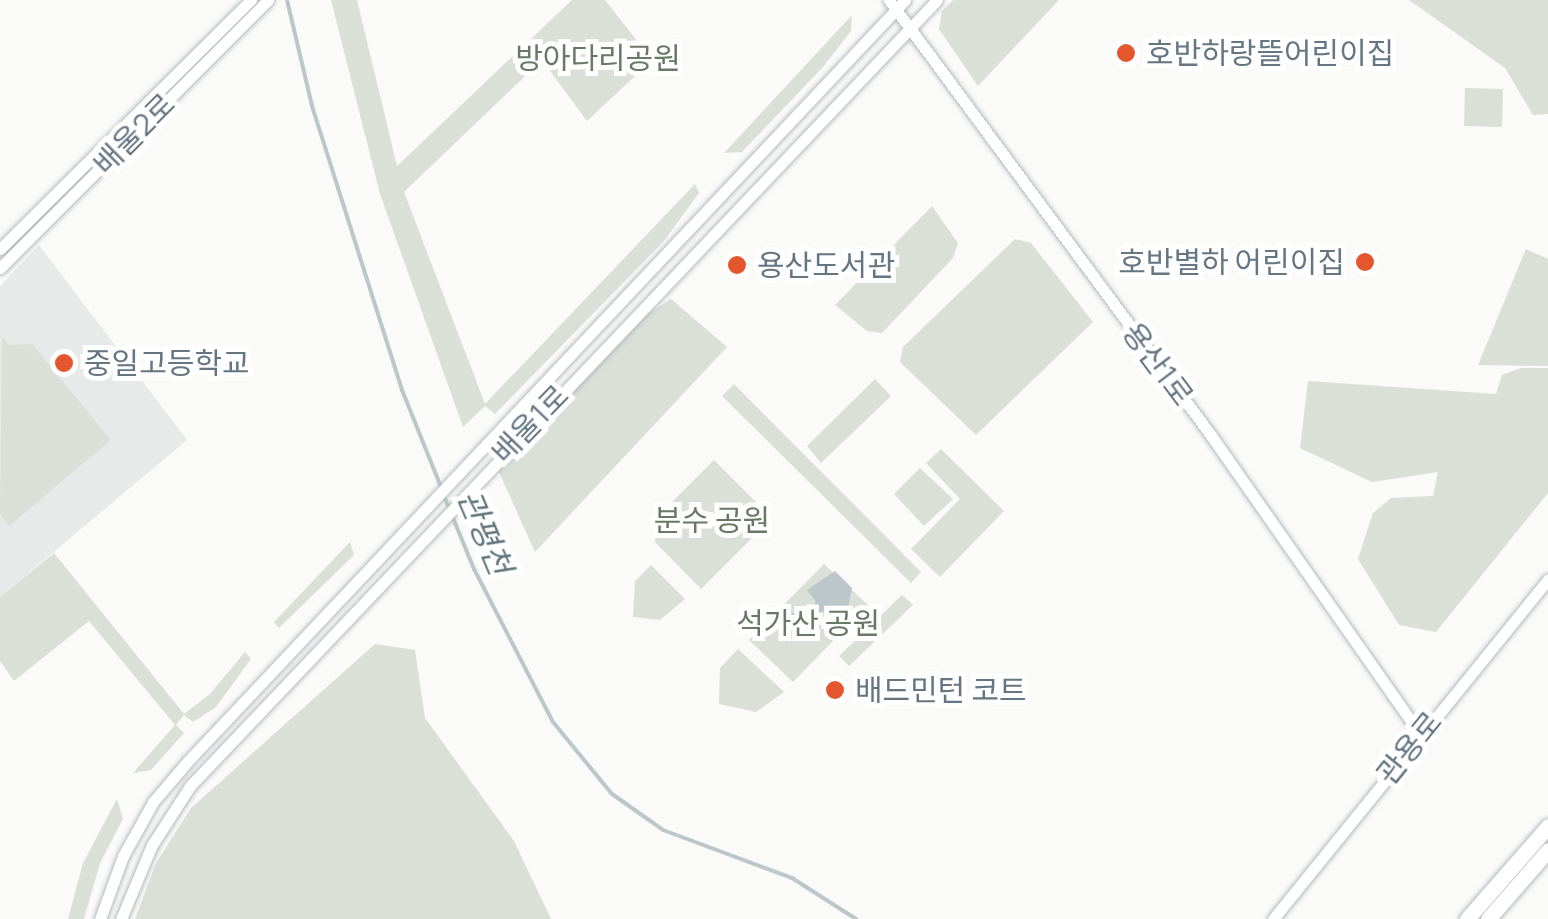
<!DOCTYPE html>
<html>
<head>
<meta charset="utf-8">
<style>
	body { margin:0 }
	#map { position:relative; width:1548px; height:919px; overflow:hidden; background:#fafaf8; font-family:Manrope,"Noto Sans KR",sans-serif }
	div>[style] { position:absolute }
	.built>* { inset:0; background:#e8e9e9 }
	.green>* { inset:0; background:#dadfd7 }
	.water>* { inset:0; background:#bbc7cb }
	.stream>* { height:4px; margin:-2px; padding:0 2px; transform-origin:2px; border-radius:2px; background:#bbc7cb }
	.roads { filter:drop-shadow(0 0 2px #b3babf) drop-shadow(0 0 2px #b3babf) }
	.secondary>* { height:11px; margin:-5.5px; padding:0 5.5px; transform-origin:5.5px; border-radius:5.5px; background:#fff }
	.highway>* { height:15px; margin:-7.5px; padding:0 7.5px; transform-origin:7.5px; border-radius:7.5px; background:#fff }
	.dots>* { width:28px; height:28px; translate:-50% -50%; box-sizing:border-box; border:5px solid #fff; border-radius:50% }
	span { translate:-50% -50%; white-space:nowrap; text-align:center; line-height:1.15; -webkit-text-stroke:10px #fff; paint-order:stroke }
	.poi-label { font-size:30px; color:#657683 }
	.left { translate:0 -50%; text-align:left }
	.right { translate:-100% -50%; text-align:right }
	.park-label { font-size:30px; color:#687a64 }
	.street-label { font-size:30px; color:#657683 }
	.water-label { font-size:32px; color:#60757c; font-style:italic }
</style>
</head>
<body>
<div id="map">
	<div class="built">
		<div style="clip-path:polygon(39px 245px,187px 440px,0 597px,0 286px)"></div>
	</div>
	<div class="green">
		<div style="clip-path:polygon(331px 0,357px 0,397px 166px,572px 0,605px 0,652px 60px,587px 121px,542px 60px,404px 192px,485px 404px,695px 184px,699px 193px,664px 241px,495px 414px,485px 406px,463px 427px,380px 194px)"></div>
		<div style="clip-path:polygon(953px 0,1059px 0,978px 86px,939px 29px,942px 11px)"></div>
		<div style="clip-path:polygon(1409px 0,1548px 0,1548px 114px,1533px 115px,1505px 68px)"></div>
		<div style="clip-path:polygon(852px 15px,851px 31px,823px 67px,742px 152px,724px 153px)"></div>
		<div style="clip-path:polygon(1465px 88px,1503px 89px,1502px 127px,1464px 126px)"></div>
		<div style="clip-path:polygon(932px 206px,958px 243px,953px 258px,882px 333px,867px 331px,835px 305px)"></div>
		<div style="clip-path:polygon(1015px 239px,1031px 243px,1093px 322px,976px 435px,900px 362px,903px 347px)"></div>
		<div style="clip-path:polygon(1526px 249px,1548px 259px,1548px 366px,1478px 365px)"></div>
		<div style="clip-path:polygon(671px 299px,727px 347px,535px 552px,499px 472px,641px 318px)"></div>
		<div style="clip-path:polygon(2px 337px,9px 345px,32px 344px,111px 440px,9px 526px,0 514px)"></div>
		<div style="clip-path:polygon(1521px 368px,1548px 368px,1548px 493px,1436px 632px,1399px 625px,1358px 559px,1373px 513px,1391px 498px,1433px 496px,1438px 472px,1372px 482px,1300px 448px,1308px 381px,1496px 394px,1502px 375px)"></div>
		<div style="clip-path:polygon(875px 379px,891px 396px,821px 463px,807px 446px)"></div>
		<div style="clip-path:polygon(734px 384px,921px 572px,911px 583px,722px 396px)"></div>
		<div style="clip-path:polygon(941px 449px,1004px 511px,940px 577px,911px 549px,960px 499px,926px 463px)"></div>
		<div style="clip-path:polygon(714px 460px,772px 518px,701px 589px,655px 542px,658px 516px)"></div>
		<div style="clip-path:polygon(920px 468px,953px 499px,924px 526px,894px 494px)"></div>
		<div style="clip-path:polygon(350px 542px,354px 555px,279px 628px,274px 622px)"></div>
		<div style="clip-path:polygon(54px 553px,184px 714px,210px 694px,245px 652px,251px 659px,216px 707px,193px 722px,184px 715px,176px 725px,184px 733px,151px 770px,133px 773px,175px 725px,89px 621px,14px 681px,0 661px,0 597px)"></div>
		<div style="clip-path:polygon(824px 564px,868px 605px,793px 682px,749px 640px)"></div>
		<div style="clip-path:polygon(651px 565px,685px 599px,660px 620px,633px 617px,635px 581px)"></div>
		<div style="clip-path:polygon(902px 595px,913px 605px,849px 666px,839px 656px)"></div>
		<div style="clip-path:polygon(375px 644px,415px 650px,425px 718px,514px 841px,551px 919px,135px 919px,156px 863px,191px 808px)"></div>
		<div style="clip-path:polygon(738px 649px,784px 692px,756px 712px,719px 704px,720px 668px)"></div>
		<div style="clip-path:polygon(117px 799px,123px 819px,100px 863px,84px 919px,68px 919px,83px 863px)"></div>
	</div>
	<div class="water">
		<div style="clip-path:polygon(835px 571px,852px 588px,848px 607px,833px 616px,825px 610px,781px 640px,781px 634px,809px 620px,795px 616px,787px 624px,788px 614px,808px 611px,816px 602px,807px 590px)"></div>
	</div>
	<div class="stream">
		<div style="left:287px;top:0;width:109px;rotate:76.7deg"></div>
		<div style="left:312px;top:106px;width:298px;rotate:72.4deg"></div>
		<div style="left:402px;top:390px;width:105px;rotate:68.1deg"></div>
		<div style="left:444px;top:496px;width:79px;rotate:67.7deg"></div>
		<div style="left:474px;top:569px;width:172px;rotate:62.7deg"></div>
		<div style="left:553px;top:722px;width:93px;rotate:50.7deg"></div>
		<div style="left:612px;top:794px;width:62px;rotate:35.2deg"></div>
		<div style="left:663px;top:830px;width:138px;rotate:20.4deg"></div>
		<div style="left:792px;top:878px;width:76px;rotate:32.6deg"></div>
	</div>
	<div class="roads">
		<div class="secondary">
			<div style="left:889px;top:0;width:540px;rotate:53.51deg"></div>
			<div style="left:1210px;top:434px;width:366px;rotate:55deg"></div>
			<div style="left:0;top:249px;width:354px;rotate:-44.8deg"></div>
			<div style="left:0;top:268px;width:379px;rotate:-45deg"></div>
			<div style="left:100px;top:919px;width:67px;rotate:-69.9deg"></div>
			<div style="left:123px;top:856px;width:62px;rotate:-60.9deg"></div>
			<div style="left:153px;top:802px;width:52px;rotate:-49.6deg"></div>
			<div style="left:187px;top:762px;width:1047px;rotate:-46.7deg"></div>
			<div style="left:121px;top:919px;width:80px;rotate:-67.3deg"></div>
			<div style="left:152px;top:845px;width:70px;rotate:-57.2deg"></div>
			<div style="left:190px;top:786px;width:1084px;rotate:-46.46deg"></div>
			<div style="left:1273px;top:919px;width:437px;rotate:-51deg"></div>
		</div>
		<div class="highway">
			<div style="left:1467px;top:919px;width:123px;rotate:-48.9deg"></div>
			<div style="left:1488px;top:919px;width:91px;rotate:-49deg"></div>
		</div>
	</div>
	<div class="dots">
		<div style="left:1126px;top:53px;background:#e4572e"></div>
		<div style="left:1365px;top:262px;background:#e4572e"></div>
		<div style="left:737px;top:265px;background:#e4572e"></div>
		<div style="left:64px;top:363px;background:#e4572e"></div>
		<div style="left:835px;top:690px;background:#e4572e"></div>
	</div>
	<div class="poi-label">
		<span class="left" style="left:1146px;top:53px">호반하랑뜰어린이집</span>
		<span class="right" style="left:1345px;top:262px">호반별하 어린이집</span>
		<span class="left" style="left:757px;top:265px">용산도서관</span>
		<span class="left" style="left:84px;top:363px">중일고등학교</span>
		<span class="left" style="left:855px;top:690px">배드민턴 코트</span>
	</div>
	<div class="park-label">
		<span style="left:598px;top:58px">방아다리공원</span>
		<span style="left:712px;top:520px">분수 공원</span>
		<span style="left:808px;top:623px">석가산 공원</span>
	</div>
	<div class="street-label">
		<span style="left:134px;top:134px;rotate:-45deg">배울2로</span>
		<span style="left:1158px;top:364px;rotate:53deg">용산1로</span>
		<span style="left:530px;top:424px;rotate:-46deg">배울1로</span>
		<span style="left:1409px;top:748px;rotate:-51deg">관용로</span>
	</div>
	<div class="water-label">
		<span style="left:485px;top:532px;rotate:67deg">관평천</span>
	</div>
</div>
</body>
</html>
